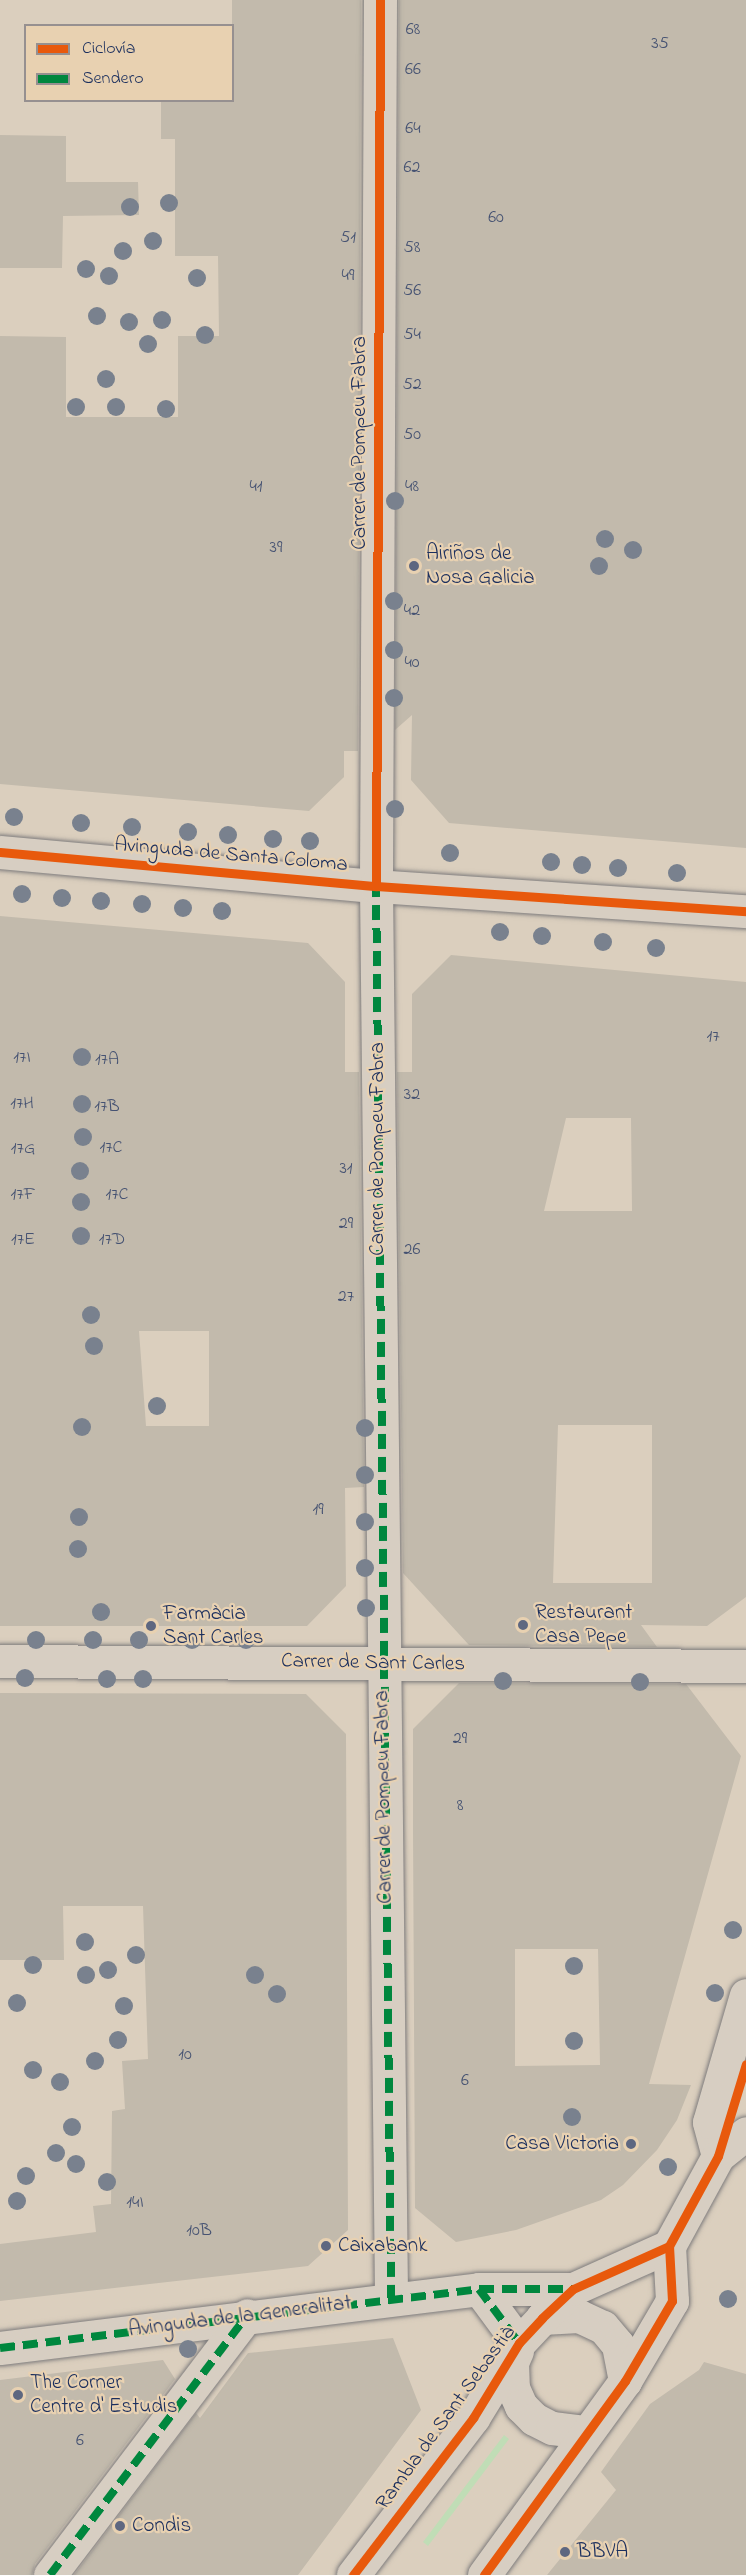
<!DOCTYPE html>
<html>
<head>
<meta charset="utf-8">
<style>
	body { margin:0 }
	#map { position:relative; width:746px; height:2575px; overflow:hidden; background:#dbcfbe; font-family:"Indie Flower",sans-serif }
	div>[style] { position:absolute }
	.green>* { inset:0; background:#c0ddb6 }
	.building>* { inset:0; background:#c2baac }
	.roads { filter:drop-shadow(0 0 2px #7e7c7d) drop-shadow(0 0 2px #7e7c7d) }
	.minor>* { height:33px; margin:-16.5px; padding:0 16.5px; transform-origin:16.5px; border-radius:16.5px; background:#d7cec2 }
	.quiet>* { height:8px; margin-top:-4px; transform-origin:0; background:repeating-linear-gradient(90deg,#00873e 0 15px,transparent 0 23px) }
	.cycleway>* { height:9px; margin:-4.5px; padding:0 4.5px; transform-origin:4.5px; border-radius:4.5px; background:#e8590c }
	.trees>* { width:18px; height:18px; margin:-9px; border-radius:50%; background:#79818e }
	.dots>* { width:16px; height:16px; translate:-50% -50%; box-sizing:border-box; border:3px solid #e8d1b1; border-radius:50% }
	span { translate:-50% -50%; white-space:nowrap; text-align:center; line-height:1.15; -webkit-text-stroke:4.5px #e8d1b1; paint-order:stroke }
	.number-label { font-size:18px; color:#455272 }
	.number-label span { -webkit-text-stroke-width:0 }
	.street-label { font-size:21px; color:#1b2f5e }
	.poi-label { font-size:21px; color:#1b2f5e }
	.left { translate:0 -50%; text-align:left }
	.right { translate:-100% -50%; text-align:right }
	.legend { position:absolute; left:24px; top:24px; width:210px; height:78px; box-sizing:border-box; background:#e8d1b1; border:2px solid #969090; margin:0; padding:8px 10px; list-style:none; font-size:18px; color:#1b2f5e }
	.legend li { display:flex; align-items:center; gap:12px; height:30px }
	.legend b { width:30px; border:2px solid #969090 }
</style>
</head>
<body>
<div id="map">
	<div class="green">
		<div style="clip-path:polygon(504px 2435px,509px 2439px,428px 2546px,423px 2542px)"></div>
	</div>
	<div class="building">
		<div style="clip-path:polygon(232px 0,361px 0,358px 751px,344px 751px,344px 777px,309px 811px,0 784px,0 336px,66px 337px,66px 417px,178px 417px,178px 336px,219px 336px,218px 256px,175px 256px,175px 139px,161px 139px,161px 100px,232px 100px)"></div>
		<div style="clip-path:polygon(399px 0,746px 0,746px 848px,449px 823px,411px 780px,412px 715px,395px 730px)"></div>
		<div style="clip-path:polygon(0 135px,66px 136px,66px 182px,138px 182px,139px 215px,63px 216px,62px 268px,0 268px)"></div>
		<div style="clip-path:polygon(evenodd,0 916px,308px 943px,345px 982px,345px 1072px,359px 1072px,364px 1487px,345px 1488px,346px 1586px,307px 1626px,0 1626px,0 916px,139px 1331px,209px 1331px,209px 1426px,146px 1426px,139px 1331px)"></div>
		<div style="clip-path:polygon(evenodd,451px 955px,746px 982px,746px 1597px,707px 1626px,641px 1625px,657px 1647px,469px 1645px,403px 1573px,397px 1072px,412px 1072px,412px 994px,451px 955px,566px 1118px,631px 1118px,632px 1211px,544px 1211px,566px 1118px,451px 955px,558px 1425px,652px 1425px,652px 1583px,553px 1583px,558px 1425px)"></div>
		<div style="clip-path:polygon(evenodd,459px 1683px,686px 1684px,741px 1756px,649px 2084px,691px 2085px,677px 2120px,657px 2150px,623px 2185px,601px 2200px,516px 2230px,456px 2242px,415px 2208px,413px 1830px,413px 1729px,459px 1683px,515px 1949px,598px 1949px,600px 2065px,515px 2066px,515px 1949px)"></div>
		<div style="clip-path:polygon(0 1693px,306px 1694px,346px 1734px,348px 2230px,308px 2266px,0 2301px,0 2244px,96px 2232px,93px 2206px,111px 2204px,112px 2111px,125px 2109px,122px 2061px,148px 2059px,143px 1906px,63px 1906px,64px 1960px,0 1960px)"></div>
		<div style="clip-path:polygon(393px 2338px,421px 2410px,298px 2575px,74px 2575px,196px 2413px,200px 2418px,248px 2353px)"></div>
		<div style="clip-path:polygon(163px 2360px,175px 2379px,35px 2564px,32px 2575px,0 2575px,0 2380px)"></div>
		<div style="clip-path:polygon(704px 2362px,746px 2374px,746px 2575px,547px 2575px,616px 2490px,601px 2472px,650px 2404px,699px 2370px)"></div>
	</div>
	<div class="roads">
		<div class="minor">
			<div style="left:380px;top:0;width:886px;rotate:90.26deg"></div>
			<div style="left:376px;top:886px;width:1412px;rotate:89.39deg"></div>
			<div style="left:0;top:852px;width:378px;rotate:5.2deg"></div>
			<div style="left:376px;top:886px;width:371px;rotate:3.9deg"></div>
			<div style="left:0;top:1661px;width:746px;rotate:0.38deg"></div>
			<div style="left:718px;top:2156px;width:35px;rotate:-105deg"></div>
			<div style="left:709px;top:2122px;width:132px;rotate:-73.8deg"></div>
			<div style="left:479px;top:2289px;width:67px;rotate:53.5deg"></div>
			<div style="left:542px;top:2318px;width:37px;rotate:-3deg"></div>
			<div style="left:579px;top:2316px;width:26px;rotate:25deg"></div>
			<div style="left:603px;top:2327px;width:23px;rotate:50deg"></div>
			<div style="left:618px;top:2345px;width:37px;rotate:79deg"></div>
			<div style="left:0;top:2348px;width:483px;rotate:-7deg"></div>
			<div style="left:479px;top:2289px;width:94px"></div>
			<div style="left:517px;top:2351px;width:12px;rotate:114deg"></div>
			<div style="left:512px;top:2362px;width:26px;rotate:88deg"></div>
			<div style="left:513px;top:2388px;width:20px;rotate:66deg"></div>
			<div style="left:521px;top:2406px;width:18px;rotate:45deg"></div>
			<div style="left:534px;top:2419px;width:20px;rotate:27deg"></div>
			<div style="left:552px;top:2428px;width:32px;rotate:7deg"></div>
			<div style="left:50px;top:2575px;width:326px;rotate:-52.8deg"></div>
			<div style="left:353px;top:2575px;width:198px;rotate:-52.6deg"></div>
			<div style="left:473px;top:2418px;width:88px;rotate:-58.5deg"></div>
			<div style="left:519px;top:2343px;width:34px;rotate:-47deg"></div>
			<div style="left:542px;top:2318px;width:42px;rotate:-43.1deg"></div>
			<div style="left:573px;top:2289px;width:105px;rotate:-24.1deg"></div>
			<div style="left:484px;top:2575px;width:240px;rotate:-54deg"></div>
			<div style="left:625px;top:2381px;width:93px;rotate:-59.6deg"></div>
			<div style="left:672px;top:2301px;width:55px;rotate:-93.1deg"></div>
			<div style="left:669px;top:2246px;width:102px;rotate:-61.4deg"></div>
			<div style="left:718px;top:2156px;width:36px;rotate:-39deg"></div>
		</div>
	</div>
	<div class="quiet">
		<div style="left:376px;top:882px;width:1416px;rotate:89.39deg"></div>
		<div style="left:479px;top:2289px;width:67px;rotate:53.5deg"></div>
		<div style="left:0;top:2348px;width:483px;rotate:-7deg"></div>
		<div style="left:479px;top:2289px;width:94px"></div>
		<div style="left:50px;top:2575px;width:326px;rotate:-52.8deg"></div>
	</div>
	<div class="cycleway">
		<div style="left:0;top:852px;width:378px;rotate:5.2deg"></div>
		<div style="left:376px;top:886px;width:371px;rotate:3.9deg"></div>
		<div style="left:376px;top:886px;width:886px;rotate:-89.74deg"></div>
		<div style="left:353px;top:2575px;width:198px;rotate:-52.6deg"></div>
		<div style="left:473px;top:2418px;width:88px;rotate:-58.5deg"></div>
		<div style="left:519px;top:2343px;width:34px;rotate:-47deg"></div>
		<div style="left:542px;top:2318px;width:42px;rotate:-43.1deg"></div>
		<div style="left:573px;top:2289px;width:105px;rotate:-24.1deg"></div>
		<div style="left:484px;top:2575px;width:240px;rotate:-54deg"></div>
		<div style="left:625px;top:2381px;width:93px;rotate:-59.6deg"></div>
		<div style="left:672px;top:2301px;width:55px;rotate:-93.1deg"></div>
		<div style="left:669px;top:2246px;width:102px;rotate:-61.4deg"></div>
		<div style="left:718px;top:2156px;width:96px;rotate:-73.1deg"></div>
	</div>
	<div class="trees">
		<div style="left:169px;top:203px"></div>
		<div style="left:130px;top:207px"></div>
		<div style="left:153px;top:241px"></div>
		<div style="left:123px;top:251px"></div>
		<div style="left:86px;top:269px"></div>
		<div style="left:109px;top:276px"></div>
		<div style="left:197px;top:278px"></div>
		<div style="left:97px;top:316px"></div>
		<div style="left:162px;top:320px"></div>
		<div style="left:129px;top:322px"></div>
		<div style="left:205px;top:335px"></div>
		<div style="left:148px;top:344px"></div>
		<div style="left:106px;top:379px"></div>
		<div style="left:76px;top:407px"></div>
		<div style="left:116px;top:407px"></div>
		<div style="left:166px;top:409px"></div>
		<div style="left:395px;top:501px"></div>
		<div style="left:605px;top:539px"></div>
		<div style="left:633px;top:550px"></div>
		<div style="left:599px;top:566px"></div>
		<div style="left:394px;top:601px"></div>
		<div style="left:394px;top:650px"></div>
		<div style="left:394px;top:698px"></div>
		<div style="left:395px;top:809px"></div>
		<div style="left:14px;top:817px"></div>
		<div style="left:81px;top:823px"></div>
		<div style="left:132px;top:827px"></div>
		<div style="left:188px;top:832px"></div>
		<div style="left:228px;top:835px"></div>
		<div style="left:273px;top:839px"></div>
		<div style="left:310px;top:841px"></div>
		<div style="left:450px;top:853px"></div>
		<div style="left:551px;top:862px"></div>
		<div style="left:582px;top:865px"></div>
		<div style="left:618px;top:868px"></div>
		<div style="left:677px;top:873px"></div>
		<div style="left:22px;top:894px"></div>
		<div style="left:62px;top:898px"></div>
		<div style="left:101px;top:901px"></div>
		<div style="left:142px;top:904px"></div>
		<div style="left:183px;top:908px"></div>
		<div style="left:222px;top:911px"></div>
		<div style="left:500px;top:932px"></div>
		<div style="left:542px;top:936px"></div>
		<div style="left:603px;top:942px"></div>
		<div style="left:656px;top:948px"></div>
		<div style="left:82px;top:1057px"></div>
		<div style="left:82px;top:1104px"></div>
		<div style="left:83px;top:1137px"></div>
		<div style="left:80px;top:1171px"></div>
		<div style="left:81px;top:1202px"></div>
		<div style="left:81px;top:1236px"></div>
		<div style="left:91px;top:1315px"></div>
		<div style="left:94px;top:1346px"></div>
		<div style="left:157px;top:1406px"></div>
		<div style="left:82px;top:1427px"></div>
		<div style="left:365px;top:1428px"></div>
		<div style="left:365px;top:1475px"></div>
		<div style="left:79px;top:1517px"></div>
		<div style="left:365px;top:1522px"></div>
		<div style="left:78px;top:1549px"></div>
		<div style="left:365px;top:1568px"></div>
		<div style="left:366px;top:1608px"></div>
		<div style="left:101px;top:1612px"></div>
		<div style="left:36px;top:1640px"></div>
		<div style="left:93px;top:1640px"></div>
		<div style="left:139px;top:1640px"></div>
		<div style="left:192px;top:1640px"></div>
		<div style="left:246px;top:1640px"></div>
		<div style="left:25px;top:1678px"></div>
		<div style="left:107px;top:1679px"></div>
		<div style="left:143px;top:1679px"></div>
		<div style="left:503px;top:1681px"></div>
		<div style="left:640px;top:1682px"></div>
		<div style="left:733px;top:1930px"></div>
		<div style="left:85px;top:1942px"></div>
		<div style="left:136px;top:1955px"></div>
		<div style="left:33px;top:1965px"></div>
		<div style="left:574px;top:1966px"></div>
		<div style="left:108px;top:1970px"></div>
		<div style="left:86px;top:1975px"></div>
		<div style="left:255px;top:1975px"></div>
		<div style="left:715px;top:1993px"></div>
		<div style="left:277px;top:1994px"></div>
		<div style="left:17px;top:2003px"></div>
		<div style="left:124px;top:2006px"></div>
		<div style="left:118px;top:2040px"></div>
		<div style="left:574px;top:2041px"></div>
		<div style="left:95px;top:2061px"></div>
		<div style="left:33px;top:2070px"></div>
		<div style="left:60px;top:2082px"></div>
		<div style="left:572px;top:2117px"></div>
		<div style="left:72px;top:2127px"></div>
		<div style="left:56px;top:2153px"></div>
		<div style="left:76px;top:2164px"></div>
		<div style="left:668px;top:2167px"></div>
		<div style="left:26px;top:2176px"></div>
		<div style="left:107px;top:2182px"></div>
		<div style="left:17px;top:2201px"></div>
		<div style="left:728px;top:2299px"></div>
		<div style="left:188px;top:2349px"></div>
	</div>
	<div class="dots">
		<div style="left:414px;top:566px;background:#5e6780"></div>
		<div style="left:523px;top:1625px;background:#5e6780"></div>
		<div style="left:151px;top:1626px;background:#5e6780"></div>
		<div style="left:631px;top:2144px;background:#5e6780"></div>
		<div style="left:326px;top:2246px;background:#5e6780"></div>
		<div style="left:18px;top:2395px;background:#5e6780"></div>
		<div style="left:120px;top:2526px;background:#5e6780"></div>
		<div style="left:565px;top:2552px;background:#5e6780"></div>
	</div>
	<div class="number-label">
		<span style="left:413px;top:30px">68</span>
		<span style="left:660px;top:44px">35</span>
		<span style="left:413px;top:70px">66</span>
		<span style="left:413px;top:129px">64</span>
		<span style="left:412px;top:168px">62</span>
		<span style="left:496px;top:218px">60</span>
		<span style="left:348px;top:238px">51</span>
		<span style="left:412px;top:248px">58</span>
		<span style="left:348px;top:276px">49</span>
		<span style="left:412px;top:291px">56</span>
		<span style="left:412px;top:335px">54</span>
		<span style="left:412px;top:385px">52</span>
		<span style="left:412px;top:435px">50</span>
		<span style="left:256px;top:487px">41</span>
		<span style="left:412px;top:487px">48</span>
		<span style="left:276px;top:548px">39</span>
		<span style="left:412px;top:611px">42</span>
		<span style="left:412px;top:663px">40</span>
		<span style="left:713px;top:1037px">17</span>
		<span style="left:22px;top:1058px">17I</span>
		<span style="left:107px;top:1060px">17A</span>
		<span style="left:412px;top:1095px">32</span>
		<span style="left:22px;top:1104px">17H</span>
		<span style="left:107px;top:1107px">17B</span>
		<span style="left:111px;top:1148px">17C</span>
		<span style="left:23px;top:1149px">17G</span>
		<span style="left:346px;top:1169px">31</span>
		<span style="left:23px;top:1195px">17F</span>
		<span style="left:117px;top:1195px">17C</span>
		<span style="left:346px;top:1224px">29</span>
		<span style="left:23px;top:1240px">17E</span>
		<span style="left:112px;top:1240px">17D</span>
		<span style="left:412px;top:1250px">26</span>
		<span style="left:346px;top:1297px">27</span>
		<span style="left:318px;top:1510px">19</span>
		<span style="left:460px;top:1739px">29</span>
		<span style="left:460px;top:1806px">8</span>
		<span style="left:185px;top:2055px">10</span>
		<span style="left:465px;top:2081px">6</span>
		<span style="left:135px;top:2203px">14I</span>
		<span style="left:199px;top:2231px">10B</span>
		<span style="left:80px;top:2441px">6</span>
	</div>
	<div class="street-label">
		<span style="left:360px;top:443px;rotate:-90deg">Carrer de Pompeu Fabra</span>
		<span style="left:231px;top:855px;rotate:5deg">Avinguda de Santa Coloma</span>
		<span style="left:378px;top:1149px;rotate:-90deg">Carrer de Pompeu Fabra</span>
		<span style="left:373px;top:1663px;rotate:1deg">Carrer de Sant Carles</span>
		<span style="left:384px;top:1797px;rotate:-91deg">Carrer de Pompeu Fabra</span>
		<span style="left:240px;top:2317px;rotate:-7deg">Avinguda de la Generalitat</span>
		<span style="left:446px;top:2418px;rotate:-54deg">Rambla de Sant Sebastià</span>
	</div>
	<div class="poi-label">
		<span class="left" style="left:426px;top:566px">Airiños de<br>Nosa Galicia</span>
		<span class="left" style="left:535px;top:1625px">Restaurant<br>Casa Pepe</span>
		<span class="left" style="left:163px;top:1626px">Farmàcia<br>Sant Carles</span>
		<span class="right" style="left:619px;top:2144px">Casa Victoria</span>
		<span class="left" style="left:338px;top:2246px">Caixabank</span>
		<span class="left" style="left:30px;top:2395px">The Corner<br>Centre d' Estudis</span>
		<span class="left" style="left:132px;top:2526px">Condis</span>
		<span class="left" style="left:577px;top:2552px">BBVA</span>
	</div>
	<ul class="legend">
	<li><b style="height:8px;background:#e8590c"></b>Ciclovía</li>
	<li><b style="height:8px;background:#00873e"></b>Sendero</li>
	</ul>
</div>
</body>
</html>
